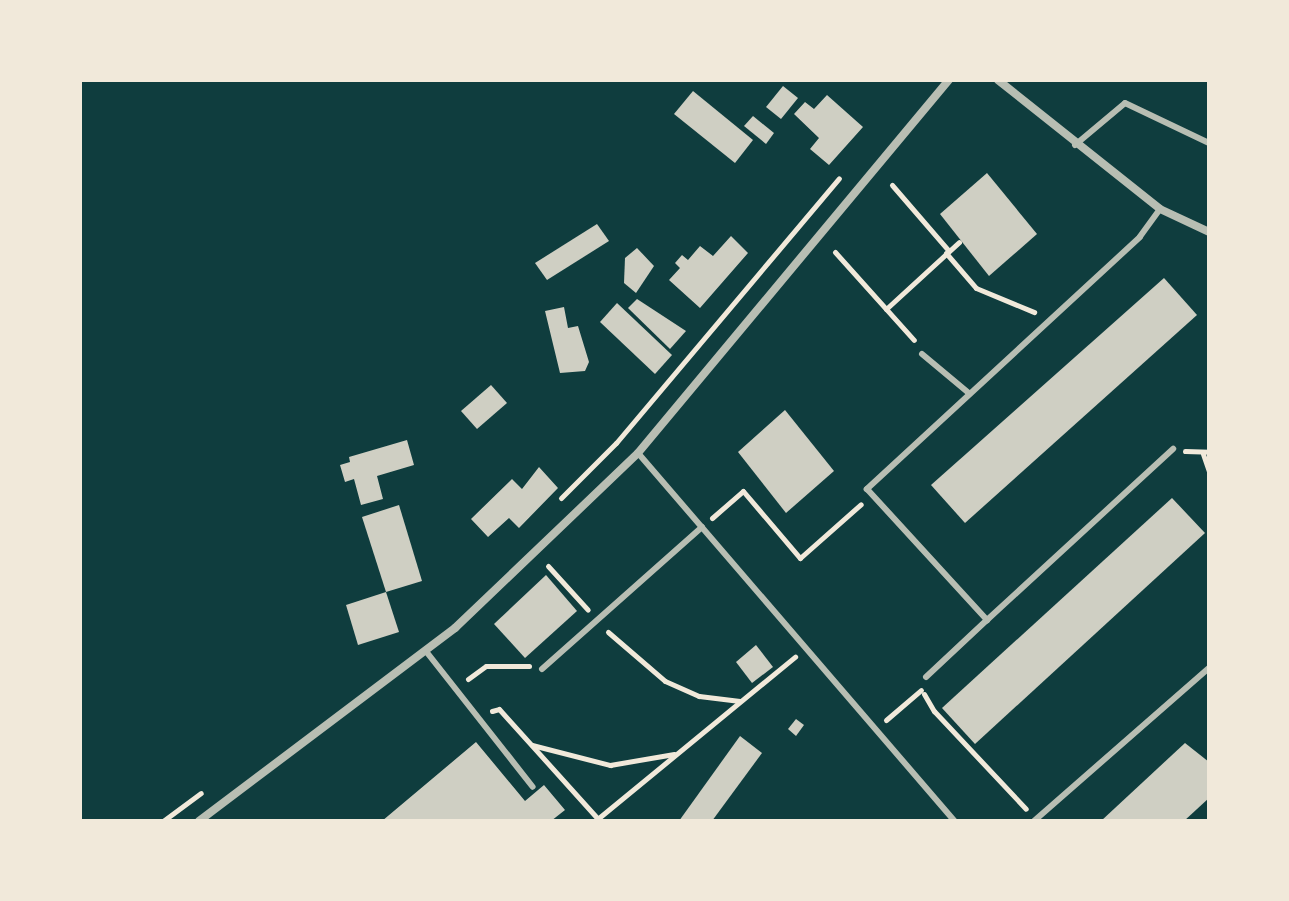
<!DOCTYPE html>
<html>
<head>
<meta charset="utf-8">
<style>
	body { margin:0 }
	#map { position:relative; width:1289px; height:901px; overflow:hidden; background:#0f3d3e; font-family:Overpass,sans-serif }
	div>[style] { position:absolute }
	.building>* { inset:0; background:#cfcfc3 }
	.path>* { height:5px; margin:-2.5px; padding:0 2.5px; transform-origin:2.5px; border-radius:2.5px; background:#f1e9da }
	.service>* { height:6px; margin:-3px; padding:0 3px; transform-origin:3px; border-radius:3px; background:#b8beb3 }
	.minor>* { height:8px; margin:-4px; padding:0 4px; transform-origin:4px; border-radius:4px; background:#b8beb3 }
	span { translate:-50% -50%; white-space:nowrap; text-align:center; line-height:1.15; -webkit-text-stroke:7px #f1e9da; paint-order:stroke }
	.frame { position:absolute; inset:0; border:82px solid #f1e9da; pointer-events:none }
</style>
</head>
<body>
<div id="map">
	<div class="building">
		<div style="clip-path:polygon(783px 86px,798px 98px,781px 119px,766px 107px)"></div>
		<div style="clip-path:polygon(693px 91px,753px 140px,735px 163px,674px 114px)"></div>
		<div style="clip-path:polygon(827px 95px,863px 127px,829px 165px,810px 149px,819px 138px,794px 114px,805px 102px,814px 109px)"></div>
		<div style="clip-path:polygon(753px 116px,774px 133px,766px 144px,744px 126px)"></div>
		<div style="clip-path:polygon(987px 173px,1037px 234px,989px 276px,940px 214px)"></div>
		<div style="clip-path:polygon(597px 224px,609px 241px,547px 280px,535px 263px)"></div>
		<div style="clip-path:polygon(731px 236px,748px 253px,700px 308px,669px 280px,680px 268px,675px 263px,682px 255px,688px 260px,700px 246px,713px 256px)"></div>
		<div style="clip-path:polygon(637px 248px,654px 266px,636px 293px,624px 283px,625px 258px)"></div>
		<div style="clip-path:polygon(1164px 278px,1197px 315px,965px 523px,931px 485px)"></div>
		<div style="clip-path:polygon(637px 299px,686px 331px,670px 349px,628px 308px)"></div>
		<div style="clip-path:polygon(617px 303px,672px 355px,655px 374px,600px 322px)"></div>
		<div style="clip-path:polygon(564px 307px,568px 328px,578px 326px,589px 362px,585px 371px,560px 373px,545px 311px)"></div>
		<div style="clip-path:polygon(491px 385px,507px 403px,477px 429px,461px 411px)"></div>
		<div style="clip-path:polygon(785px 410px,834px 471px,786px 513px,738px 452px)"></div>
		<div style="clip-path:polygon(407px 440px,414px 465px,377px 476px,383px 499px,361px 505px,354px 479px,345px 482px,340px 465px,350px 462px,349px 457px)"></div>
		<div style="clip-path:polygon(539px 467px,558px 488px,519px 528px,509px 518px,488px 537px,471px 519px,512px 479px,522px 489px)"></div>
		<div style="clip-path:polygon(1172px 498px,1205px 533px,975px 744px,942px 708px)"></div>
		<div style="clip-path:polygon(399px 505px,422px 581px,386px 592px,362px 517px)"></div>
		<div style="clip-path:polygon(546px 575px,577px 611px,525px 658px,494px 624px)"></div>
		<div style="clip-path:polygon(386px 592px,399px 632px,358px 645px,346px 605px)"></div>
		<div style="clip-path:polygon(756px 645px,773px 667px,752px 683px,736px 662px)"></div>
		<div style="clip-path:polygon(796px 719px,804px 725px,796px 736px,788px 729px)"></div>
		<div style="clip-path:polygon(740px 736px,762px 753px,712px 821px,679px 821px)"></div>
		<div style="clip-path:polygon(476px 742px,525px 801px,544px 785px,565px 810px,551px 821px,382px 821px)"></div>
		<div style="clip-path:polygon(1185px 743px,1209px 762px,1209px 798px,1184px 821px,1101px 821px)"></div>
	</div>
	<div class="path">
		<div style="left:892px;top:185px;width:87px;rotate:49.2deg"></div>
		<div style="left:835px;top:252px;width:118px;rotate:48.1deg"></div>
		<div style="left:946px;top:253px;width:46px;rotate:49.4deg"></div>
		<div style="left:976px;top:288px;width:63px;rotate:22.5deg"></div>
		<div style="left:886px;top:309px;width:99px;rotate:-42.5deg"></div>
		<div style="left:1185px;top:451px;width:24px;rotate:2deg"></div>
		<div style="left:1203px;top:454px;width:18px;rotate:71deg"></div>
		<div style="left:561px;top:498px;width:78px;rotate:-45deg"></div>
		<div style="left:616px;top:443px;width:346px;rotate:-49.9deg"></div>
		<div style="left:712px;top:518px;width:41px;rotate:-41.1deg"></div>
		<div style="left:743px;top:491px;width:88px;rotate:49.6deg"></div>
		<div style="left:800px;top:558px;width:81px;rotate:-41.5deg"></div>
		<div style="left:548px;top:566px;width:59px;rotate:47.7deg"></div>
		<div style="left:608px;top:632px;width:75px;rotate:40.7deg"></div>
		<div style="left:665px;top:681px;width:37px;rotate:24deg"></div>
		<div style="left:699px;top:696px;width:41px;rotate:7deg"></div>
		<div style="left:468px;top:679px;width:22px;rotate:-36deg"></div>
		<div style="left:486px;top:666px;width:43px"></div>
		<div style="left:924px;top:694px;width:20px;rotate:60deg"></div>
		<div style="left:934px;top:711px;width:134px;rotate:46.8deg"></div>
		<div style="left:492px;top:711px;width:7px;rotate:-16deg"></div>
		<div style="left:499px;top:709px;width:148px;rotate:48deg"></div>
		<div style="left:886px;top:720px;width:46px;rotate:-40.6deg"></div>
		<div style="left:532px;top:745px;width:81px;rotate:14.4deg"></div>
		<div style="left:610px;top:765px;width:65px;rotate:-9.8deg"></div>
		<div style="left:163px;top:821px;width:47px;rotate:-36.4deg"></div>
		<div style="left:595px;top:821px;width:259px;rotate:-39.4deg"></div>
	</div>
	<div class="service">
		<div style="left:1075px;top:145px;width:65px;rotate:-40deg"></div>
		<div style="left:1125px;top:103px;width:93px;rotate:25.5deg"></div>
		<div style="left:1160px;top:209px;width:34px;rotate:126deg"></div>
		<div style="left:1140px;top:237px;width:372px;rotate:137.3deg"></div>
		<div style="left:867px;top:489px;width:178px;rotate:47.5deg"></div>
		<div style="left:987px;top:620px;width:253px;rotate:-42.6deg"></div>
		<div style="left:922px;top:354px;width:62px;rotate:39.8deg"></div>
		<div style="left:638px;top:453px;width:486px;rotate:49.3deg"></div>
		<div style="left:425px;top:650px;width:174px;rotate:51.8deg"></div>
		<div style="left:542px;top:669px;width:214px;rotate:-41.6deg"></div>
		<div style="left:926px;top:677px;width:83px;rotate:-43.1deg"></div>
		<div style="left:1034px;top:821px;width:232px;rotate:-41.2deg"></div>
	</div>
	<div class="minor">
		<div style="left:998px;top:80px;width:207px;rotate:38.5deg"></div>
		<div style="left:1160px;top:209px;width:54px;rotate:25.1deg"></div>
		<div style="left:199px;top:821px;width:321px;rotate:-37deg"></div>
		<div style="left:455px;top:628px;width:253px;rotate:-43.7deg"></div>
		<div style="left:638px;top:453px;width:486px;rotate:-50.2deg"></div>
	</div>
	<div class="frame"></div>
</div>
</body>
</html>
